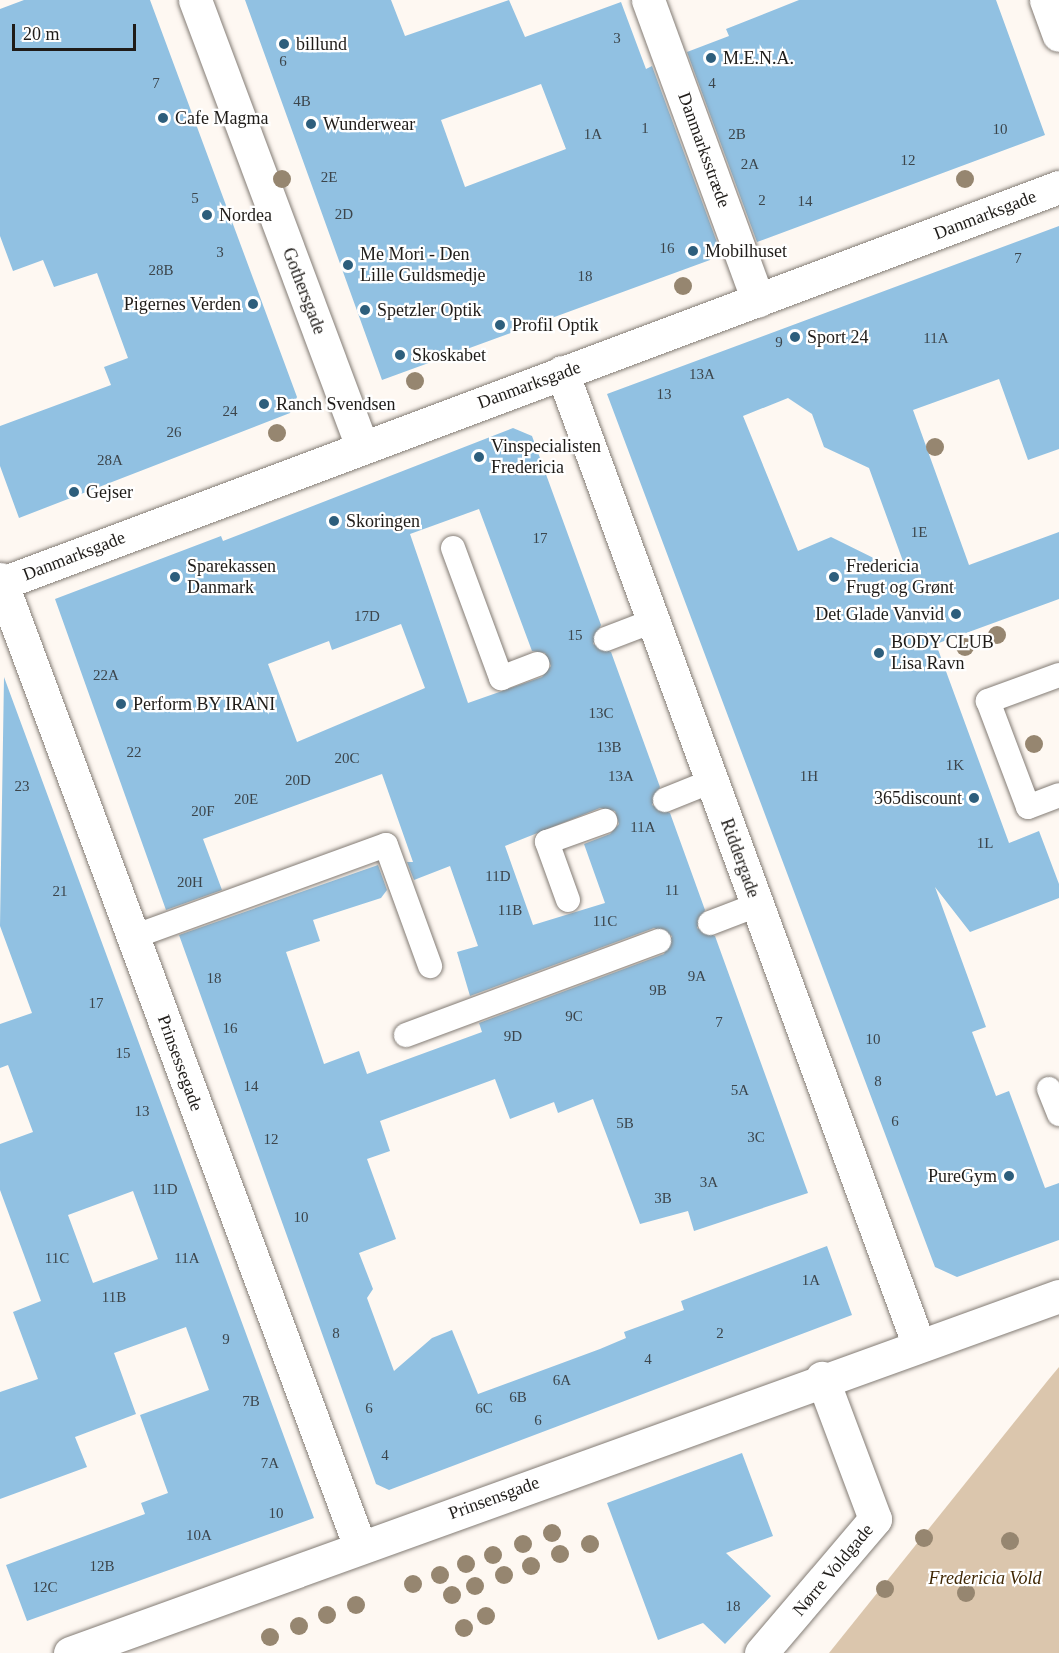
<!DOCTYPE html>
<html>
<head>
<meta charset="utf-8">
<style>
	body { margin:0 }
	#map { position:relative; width:1059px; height:1653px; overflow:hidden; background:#fef8f2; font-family:"Times New Roman",serif }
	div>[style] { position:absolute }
	.green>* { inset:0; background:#dbc6ad }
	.building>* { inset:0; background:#91c1e2 }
	.roads { filter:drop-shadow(0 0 2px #837c75) drop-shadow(0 0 2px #837c75) }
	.lane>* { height:24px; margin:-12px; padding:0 12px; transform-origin:12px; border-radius:12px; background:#fff }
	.street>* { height:33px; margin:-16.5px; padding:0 16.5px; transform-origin:16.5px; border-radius:16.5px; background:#fff }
	.secondary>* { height:33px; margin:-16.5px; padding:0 16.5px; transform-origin:16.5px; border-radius:16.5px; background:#fff }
	.trees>* { width:18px; height:18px; margin:-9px; border-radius:50%; background:#968670 }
	.dots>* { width:16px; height:16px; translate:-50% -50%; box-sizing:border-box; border:3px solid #fff; border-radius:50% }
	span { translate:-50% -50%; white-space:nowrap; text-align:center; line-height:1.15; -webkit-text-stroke:4.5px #fff; paint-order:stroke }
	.number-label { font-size:15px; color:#3c454b }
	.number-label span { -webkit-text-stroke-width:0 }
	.poi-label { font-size:18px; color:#1f1c19 }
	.left { translate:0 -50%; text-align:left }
	.right { translate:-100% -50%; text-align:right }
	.street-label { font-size:18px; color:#1f1c19 }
	.park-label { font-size:18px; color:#402805; font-style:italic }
	.scale { position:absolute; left:12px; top:24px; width:124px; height:27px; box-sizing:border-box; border:3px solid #1f1c19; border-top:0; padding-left:8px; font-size:18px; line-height:21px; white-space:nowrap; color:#1f1c19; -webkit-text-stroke:4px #fff; paint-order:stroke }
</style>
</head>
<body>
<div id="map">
	<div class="green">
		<div style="clip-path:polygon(1059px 1367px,1059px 1653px,829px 1653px,1049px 1379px)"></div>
	</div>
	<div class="building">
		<div style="clip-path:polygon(24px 0,150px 0,297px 397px,290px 413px,19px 518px,0 466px,0 426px,111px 385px,104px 367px,128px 358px,97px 273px,54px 287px,43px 260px,13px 271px,0 236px,0 9px)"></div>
		<div style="clip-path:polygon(evenodd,245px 0,391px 0,405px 36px,509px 0,525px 37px,621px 2px,646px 69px,652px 66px,718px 245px,710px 260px,382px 380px,245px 0,541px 84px,566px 149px,465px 187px,441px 120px,541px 84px)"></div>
		<div style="clip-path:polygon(799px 0,996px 0,1045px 135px,757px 242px,687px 52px,729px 36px,726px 29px)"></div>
		<div style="clip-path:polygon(evenodd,1059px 226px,1059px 449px,1028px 460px,999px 379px,913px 410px,969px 565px,1059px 532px,1059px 599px,936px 644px,1009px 843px,1039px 831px,1059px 884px,1059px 898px,970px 932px,935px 887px,986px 1027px,972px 1032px,996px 1096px,1009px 1091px,1045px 1188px,1059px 1183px,1059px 1240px,957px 1277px,935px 1267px,607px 394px,1059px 226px,788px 398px,812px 414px,824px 447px,869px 468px,908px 575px,831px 537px,798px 551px,743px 416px,788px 398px)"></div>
		<div style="clip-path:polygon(evenodd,513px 428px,532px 436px,601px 625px,593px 644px,611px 652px,660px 787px,652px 805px,670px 813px,705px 910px,697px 928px,715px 936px,808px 1193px,694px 1231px,688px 1211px,640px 1224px,593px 1099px,558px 1113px,554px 1102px,510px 1119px,495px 1079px,380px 1121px,390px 1151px,367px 1159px,396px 1239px,359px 1253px,373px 1289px,367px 1298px,394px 1371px,432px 1338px,452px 1330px,478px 1394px,600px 1349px,626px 1338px,624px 1332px,684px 1310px,681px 1301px,827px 1246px,852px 1315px,389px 1490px,376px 1484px,179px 935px,378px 865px,387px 890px,381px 898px,313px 920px,320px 941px,286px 952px,324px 1064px,359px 1051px,367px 1074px,482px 1032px,479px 1023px,664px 954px,672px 936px,654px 928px,470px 996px,457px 952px,478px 946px,450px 866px,414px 880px,407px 862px,413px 862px,382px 774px,203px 839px,222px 890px,166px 910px,55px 599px,221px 536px,223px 541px,513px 428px,479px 509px,532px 651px,545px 653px,551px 666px,542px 677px,468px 703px,410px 534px,479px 509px,513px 428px,401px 624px,425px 688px,297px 742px,268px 664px,329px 641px,332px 650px,401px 624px,513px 428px,600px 808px,615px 811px,619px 824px,610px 834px,584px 844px,605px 903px,533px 925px,505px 846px,600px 808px)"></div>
		<div style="clip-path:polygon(evenodd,4px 677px,314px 1518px,27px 1621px,6px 1565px,145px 1514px,141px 1503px,168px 1493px,140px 1415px,209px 1390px,186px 1327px,114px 1353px,136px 1414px,75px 1437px,87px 1467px,0 1499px,0 1392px,38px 1379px,13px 1312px,41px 1301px,0 1190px,0 1144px,33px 1132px,8px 1065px,0 1068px,0 1024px,32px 1013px,0 926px,4px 677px,133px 1191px,158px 1259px,93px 1283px,68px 1215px,133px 1191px)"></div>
		<div style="clip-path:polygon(742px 1453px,773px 1536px,726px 1553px,771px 1596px,725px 1644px,703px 1623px,658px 1640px,607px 1503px)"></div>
	</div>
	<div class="roads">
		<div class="lane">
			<div style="left:453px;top:548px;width:139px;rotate:69.7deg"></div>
			<div style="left:501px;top:678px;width:39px;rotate:-21deg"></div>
			<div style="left:606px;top:639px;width:50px;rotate:-21deg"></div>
			<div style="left:1059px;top:675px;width:76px;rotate:159.9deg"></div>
			<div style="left:988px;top:701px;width:113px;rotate:69.3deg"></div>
			<div style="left:1028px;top:807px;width:33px;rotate:-21deg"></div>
			<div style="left:665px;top:800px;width:51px;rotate:-22deg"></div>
			<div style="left:568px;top:900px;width:62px;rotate:-109.9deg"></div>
			<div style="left:547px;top:842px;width:62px;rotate:-19.9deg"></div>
			<div style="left:710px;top:923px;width:50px;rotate:-21deg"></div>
			<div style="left:133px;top:937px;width:269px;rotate:-20deg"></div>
			<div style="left:386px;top:845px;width:129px;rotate:70deg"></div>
			<div style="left:406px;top:1035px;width:270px;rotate:-20.4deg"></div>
			<div style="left:1049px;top:1089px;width:27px;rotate:68deg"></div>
		</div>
		<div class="street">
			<div style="left:195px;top:0;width:476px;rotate:69.5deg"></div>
			<div style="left:648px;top:0;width:320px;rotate:69.9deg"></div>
			<div style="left:1046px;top:0;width:37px;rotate:70deg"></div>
			<div style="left:562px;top:372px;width:1034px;rotate:69.87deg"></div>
			<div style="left:0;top:579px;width:1033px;rotate:69.6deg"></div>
			<div style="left:0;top:584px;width:1131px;rotate:-20.55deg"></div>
			<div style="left:761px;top:1653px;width:176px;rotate:-49.6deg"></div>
			<div style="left:875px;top:1519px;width:151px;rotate:-110.6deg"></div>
		</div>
		<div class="secondary">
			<div style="left:70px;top:1653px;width:1051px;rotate:-19.85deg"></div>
		</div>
	</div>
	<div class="trees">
		<div style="left:282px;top:179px"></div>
		<div style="left:965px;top:179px"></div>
		<div style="left:683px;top:286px"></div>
		<div style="left:415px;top:381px"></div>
		<div style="left:277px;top:433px"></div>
		<div style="left:935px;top:447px"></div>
		<div style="left:997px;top:635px"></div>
		<div style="left:965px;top:647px"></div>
		<div style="left:1034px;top:744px"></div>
		<div style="left:552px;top:1533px"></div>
		<div style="left:924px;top:1538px"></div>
		<div style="left:1010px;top:1541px"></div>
		<div style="left:523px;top:1544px"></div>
		<div style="left:590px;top:1544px"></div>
		<div style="left:560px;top:1554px"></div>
		<div style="left:493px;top:1555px"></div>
		<div style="left:466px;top:1564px"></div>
		<div style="left:531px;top:1566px"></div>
		<div style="left:440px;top:1575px"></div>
		<div style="left:504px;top:1575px"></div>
		<div style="left:413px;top:1584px"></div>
		<div style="left:475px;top:1586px"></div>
		<div style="left:885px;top:1589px"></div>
		<div style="left:966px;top:1593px"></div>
		<div style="left:452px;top:1595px"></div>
		<div style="left:356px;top:1605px"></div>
		<div style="left:327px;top:1615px"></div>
		<div style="left:486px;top:1616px"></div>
		<div style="left:299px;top:1626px"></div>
		<div style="left:464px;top:1628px"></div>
		<div style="left:270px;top:1637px"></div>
	</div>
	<div class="dots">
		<div style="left:284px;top:44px;background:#2d5e7c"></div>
		<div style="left:711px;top:58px;background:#2d5e7c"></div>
		<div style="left:163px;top:118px;background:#2d5e7c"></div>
		<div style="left:311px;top:124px;background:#2d5e7c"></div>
		<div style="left:207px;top:215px;background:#2d5e7c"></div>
		<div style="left:693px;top:251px;background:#2d5e7c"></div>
		<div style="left:348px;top:265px;background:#2d5e7c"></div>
		<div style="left:253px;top:304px;background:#2d5e7c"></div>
		<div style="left:365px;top:310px;background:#2d5e7c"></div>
		<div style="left:500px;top:325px;background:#2d5e7c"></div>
		<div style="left:795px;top:337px;background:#2d5e7c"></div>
		<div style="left:400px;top:355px;background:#2d5e7c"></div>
		<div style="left:264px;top:404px;background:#2d5e7c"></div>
		<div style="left:479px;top:457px;background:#2d5e7c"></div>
		<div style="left:74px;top:492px;background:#2d5e7c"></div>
		<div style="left:334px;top:521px;background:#2d5e7c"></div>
		<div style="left:175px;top:577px;background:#2d5e7c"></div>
		<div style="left:834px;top:577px;background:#2d5e7c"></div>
		<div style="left:956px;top:614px;background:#2d5e7c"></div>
		<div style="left:879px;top:653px;background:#2d5e7c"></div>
		<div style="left:121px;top:704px;background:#2d5e7c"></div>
		<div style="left:974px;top:798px;background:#2d5e7c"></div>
		<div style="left:1009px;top:1176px;background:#2d5e7c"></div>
	</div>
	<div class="number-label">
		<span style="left:617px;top:39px">3</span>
		<span style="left:283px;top:62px">6</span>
		<span style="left:156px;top:84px">7</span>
		<span style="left:712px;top:84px">4</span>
		<span style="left:302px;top:102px">4B</span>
		<span style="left:645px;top:129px">1</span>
		<span style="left:1000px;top:130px">10</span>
		<span style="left:593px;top:135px">1A</span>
		<span style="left:737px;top:135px">2B</span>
		<span style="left:908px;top:161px">12</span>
		<span style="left:750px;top:165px">2A</span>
		<span style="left:329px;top:178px">2E</span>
		<span style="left:195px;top:199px">5</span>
		<span style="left:762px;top:201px">2</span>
		<span style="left:805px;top:202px">14</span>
		<span style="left:344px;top:215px">2D</span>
		<span style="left:667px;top:249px">16</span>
		<span style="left:220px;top:253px">3</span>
		<span style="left:1018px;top:259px">7</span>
		<span style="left:161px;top:271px">28B</span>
		<span style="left:585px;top:277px">18</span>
		<span style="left:936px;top:339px">11A</span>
		<span style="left:779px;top:343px">9</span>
		<span style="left:702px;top:375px">13A</span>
		<span style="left:664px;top:395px">13</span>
		<span style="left:230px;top:412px">24</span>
		<span style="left:174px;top:433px">26</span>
		<span style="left:110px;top:461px">28A</span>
		<span style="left:919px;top:533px">1E</span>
		<span style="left:540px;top:539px">17</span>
		<span style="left:367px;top:617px">17D</span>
		<span style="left:575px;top:636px">15</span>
		<span style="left:106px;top:676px">22A</span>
		<span style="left:601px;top:714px">13C</span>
		<span style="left:609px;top:748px">13B</span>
		<span style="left:134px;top:753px">22</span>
		<span style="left:347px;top:759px">20C</span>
		<span style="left:955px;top:766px">1K</span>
		<span style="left:621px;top:777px">13A</span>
		<span style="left:809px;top:777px">1H</span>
		<span style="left:298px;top:781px">20D</span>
		<span style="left:22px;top:787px">23</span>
		<span style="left:246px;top:800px">20E</span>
		<span style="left:203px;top:812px">20F</span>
		<span style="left:643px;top:828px">11A</span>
		<span style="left:985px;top:844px">1L</span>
		<span style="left:498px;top:877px">11D</span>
		<span style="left:190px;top:883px">20H</span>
		<span style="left:672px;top:891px">11</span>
		<span style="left:60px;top:892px">21</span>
		<span style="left:510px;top:911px">11B</span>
		<span style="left:605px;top:922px">11C</span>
		<span style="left:697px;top:977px">9A</span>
		<span style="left:214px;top:979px">18</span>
		<span style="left:658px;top:991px">9B</span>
		<span style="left:96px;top:1004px">17</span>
		<span style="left:574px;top:1017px">9C</span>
		<span style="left:719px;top:1023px">7</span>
		<span style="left:230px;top:1029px">16</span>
		<span style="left:513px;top:1037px">9D</span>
		<span style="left:873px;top:1040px">10</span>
		<span style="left:123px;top:1054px">15</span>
		<span style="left:878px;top:1082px">8</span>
		<span style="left:251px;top:1087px">14</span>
		<span style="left:740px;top:1091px">5A</span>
		<span style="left:142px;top:1112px">13</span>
		<span style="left:895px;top:1122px">6</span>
		<span style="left:625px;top:1124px">5B</span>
		<span style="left:756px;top:1138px">3C</span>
		<span style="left:271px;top:1140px">12</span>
		<span style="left:709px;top:1183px">3A</span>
		<span style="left:165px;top:1190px">11D</span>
		<span style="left:663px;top:1199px">3B</span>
		<span style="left:301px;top:1218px">10</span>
		<span style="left:57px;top:1259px">11C</span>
		<span style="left:187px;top:1259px">11A</span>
		<span style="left:811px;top:1281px">1A</span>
		<span style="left:114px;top:1298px">11B</span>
		<span style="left:336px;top:1334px">8</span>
		<span style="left:720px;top:1334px">2</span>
		<span style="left:226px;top:1340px">9</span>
		<span style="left:648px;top:1360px">4</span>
		<span style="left:562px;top:1381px">6A</span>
		<span style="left:518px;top:1398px">6B</span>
		<span style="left:251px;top:1402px">7B</span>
		<span style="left:369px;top:1409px">6</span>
		<span style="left:484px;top:1409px">6C</span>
		<span style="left:538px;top:1421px">6</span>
		<span style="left:385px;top:1456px">4</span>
		<span style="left:270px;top:1464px">7A</span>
		<span style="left:276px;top:1514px">10</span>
		<span style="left:199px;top:1536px">10A</span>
		<span style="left:102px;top:1567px">12B</span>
		<span style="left:45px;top:1588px">12C</span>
		<span style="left:733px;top:1607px">18</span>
	</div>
	<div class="poi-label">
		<span class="left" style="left:296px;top:44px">billund</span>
		<span class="left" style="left:723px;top:58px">M.E.N.A.</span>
		<span class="left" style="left:175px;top:118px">Cafe Magma</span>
		<span class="left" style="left:323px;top:124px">Wunderwear</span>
		<span class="left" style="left:219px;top:215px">Nordea</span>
		<span class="left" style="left:705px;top:251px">Mobilhuset</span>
		<span class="left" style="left:360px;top:265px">Me Mori - Den<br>Lille Guldsmedje</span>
		<span class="right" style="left:241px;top:304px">Pigernes Verden</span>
		<span class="left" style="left:377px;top:310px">Spetzler Optik</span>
		<span class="left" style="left:512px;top:325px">Profil Optik</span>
		<span class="left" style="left:807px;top:337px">Sport 24</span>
		<span class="left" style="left:412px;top:355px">Skoskabet</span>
		<span class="left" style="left:276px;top:404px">Ranch Svendsen</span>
		<span class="left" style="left:491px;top:457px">Vinspecialisten<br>Fredericia</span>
		<span class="left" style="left:86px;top:492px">Gejser</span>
		<span class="left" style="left:346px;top:521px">Skoringen</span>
		<span class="left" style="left:187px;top:577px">Sparekassen<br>Danmark</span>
		<span class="left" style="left:846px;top:577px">Fredericia<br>Frugt og Grønt</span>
		<span class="right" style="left:944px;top:614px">Det Glade Vanvid</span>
		<span class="left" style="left:891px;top:653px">BODY CLUB<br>Lisa Ravn</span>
		<span class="left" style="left:133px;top:704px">Perform BY IRANI</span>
		<span class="right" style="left:962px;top:798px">365discount</span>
		<span class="right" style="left:997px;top:1176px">PureGym</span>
	</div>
	<div class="street-label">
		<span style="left:704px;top:150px;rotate:70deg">Danmarksstræde</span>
		<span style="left:985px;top:215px;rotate:-21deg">Danmarksgade</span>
		<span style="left:304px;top:291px;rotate:69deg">Gothersgade</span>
		<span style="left:529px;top:385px;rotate:-20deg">Danmarksgade</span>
		<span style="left:74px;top:556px;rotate:-21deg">Danmarksgade</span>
		<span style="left:740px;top:858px;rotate:70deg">Riddergade</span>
		<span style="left:180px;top:1063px;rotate:70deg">Prinsessegade</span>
		<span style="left:494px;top:1498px;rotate:-20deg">Prinsensgade</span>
		<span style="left:833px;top:1570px;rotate:-50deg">Nørre Voldgade</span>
	</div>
	<div class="park-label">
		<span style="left:985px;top:1578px">Fredericia Vold</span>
	</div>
	<div class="scale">20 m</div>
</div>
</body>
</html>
